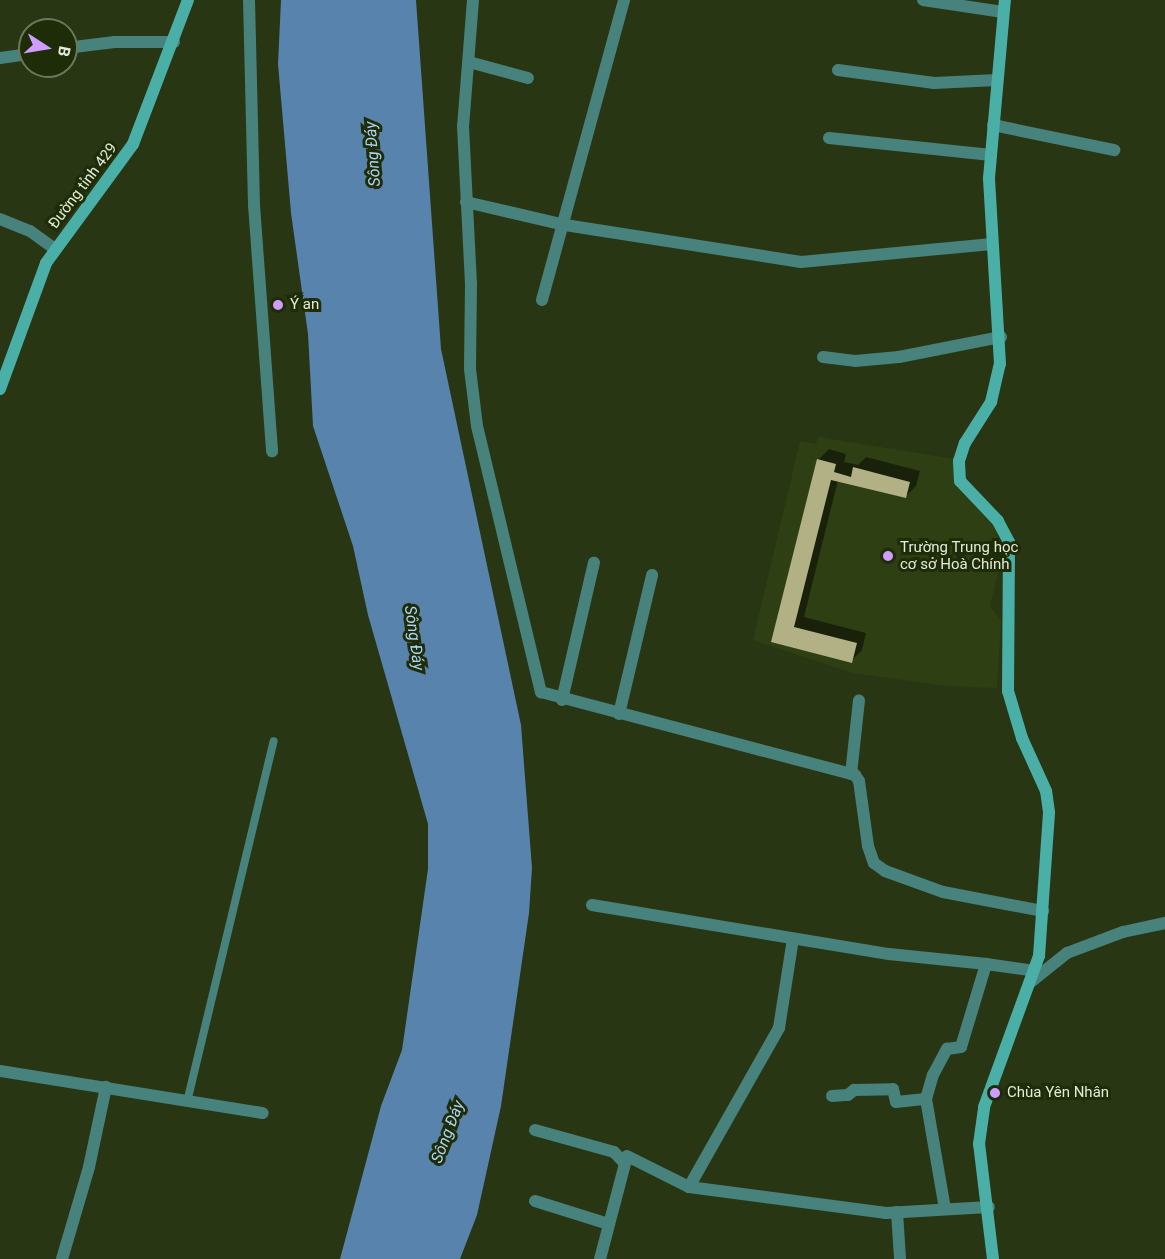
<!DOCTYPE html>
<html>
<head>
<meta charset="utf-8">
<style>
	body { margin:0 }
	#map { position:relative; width:1165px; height:1259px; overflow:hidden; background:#283613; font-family:Roboto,sans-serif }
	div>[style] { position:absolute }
	.built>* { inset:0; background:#2f3f14 }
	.water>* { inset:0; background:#5783ad }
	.shadow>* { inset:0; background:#0007 }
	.building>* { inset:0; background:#b2b186 }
	.lane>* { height:8px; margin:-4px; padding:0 4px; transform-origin:4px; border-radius:4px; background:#47827c }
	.street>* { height:12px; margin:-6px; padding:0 6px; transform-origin:6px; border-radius:6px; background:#47827c }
	.secondary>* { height:12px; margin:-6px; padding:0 6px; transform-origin:6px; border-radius:6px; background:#4ab0a7 }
	.dots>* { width:16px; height:16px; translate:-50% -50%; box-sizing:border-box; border:3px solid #1f2c08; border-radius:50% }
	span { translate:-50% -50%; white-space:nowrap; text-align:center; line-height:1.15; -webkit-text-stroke:6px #1f2c08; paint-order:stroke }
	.street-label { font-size:15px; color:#e2ebd7 }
	.poi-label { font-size:15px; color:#e2ebd7 }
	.left { translate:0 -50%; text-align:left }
	.water-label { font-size:16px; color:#add4f9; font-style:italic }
	.north { position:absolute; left:18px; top:18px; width:60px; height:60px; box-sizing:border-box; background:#1f2c08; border:2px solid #6d785b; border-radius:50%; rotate:102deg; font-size:16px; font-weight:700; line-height:24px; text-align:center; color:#e2ebd7 }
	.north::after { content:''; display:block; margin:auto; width:21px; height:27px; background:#d09dff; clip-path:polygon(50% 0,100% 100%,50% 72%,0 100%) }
</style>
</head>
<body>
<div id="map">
	<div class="built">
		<div style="clip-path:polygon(818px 437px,955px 459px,960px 489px,993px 525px,1001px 543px,1004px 569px,998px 573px,990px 606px,1001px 621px,997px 688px,947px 686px,852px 673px,753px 640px,800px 441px,816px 444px)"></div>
	</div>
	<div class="water">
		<div style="clip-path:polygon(281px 0,416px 0,441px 349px,521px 725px,532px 868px,529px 913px,501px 1106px,477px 1215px,460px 1259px,340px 1259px,381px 1106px,402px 1050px,428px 869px,428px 824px,368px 615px,353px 546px,313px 426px,308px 334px,291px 213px,278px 64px)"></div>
	</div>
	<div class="shadow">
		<div style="clip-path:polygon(829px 449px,846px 454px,844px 462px,858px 465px,866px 457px,920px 471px,916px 486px,905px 497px,838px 480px,804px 617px,866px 633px,862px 650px,851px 661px,772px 641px,818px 460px)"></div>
	</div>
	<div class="building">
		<div style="clip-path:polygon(817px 459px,836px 464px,834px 472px,851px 477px,853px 467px,910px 482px,906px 498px,831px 480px,794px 627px,857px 643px,852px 663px,771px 642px)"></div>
	</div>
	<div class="lane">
		<div style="left:187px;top:1102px;width:371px;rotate:-76.5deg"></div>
	</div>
	<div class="street">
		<div style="left:249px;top:0;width:205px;rotate:88.6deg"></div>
		<div style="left:254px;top:205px;width:247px;rotate:85.8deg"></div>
		<div style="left:473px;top:0;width:126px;rotate:94.5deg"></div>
		<div style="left:463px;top:126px;width:158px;rotate:87.1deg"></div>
		<div style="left:471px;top:284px;width:85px;rotate:90.7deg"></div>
		<div style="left:470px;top:369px;width:57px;rotate:83deg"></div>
		<div style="left:477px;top:426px;width:274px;rotate:76.5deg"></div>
		<div style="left:541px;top:692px;width:325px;rotate:14.8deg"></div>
		<div style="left:855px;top:775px;width:7px;rotate:56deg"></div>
		<div style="left:859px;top:781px;width:66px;rotate:82.1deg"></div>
		<div style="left:868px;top:846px;width:18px;rotate:71deg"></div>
		<div style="left:874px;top:863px;width:14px;rotate:36deg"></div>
		<div style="left:885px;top:871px;width:62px;rotate:19.9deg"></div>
		<div style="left:943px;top:892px;width:102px;rotate:10.8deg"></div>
		<div style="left:923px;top:0;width:81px;rotate:8.5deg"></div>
		<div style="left:66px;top:48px;width:49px;rotate:-7deg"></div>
		<div style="left:115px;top:42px;width:59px"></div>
		<div style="left:0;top:58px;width:30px;rotate:-8deg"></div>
		<div style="left:469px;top:62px;width:61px;rotate:15.2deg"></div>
		<div style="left:838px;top:70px;width:97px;rotate:7.7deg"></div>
		<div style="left:934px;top:83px;width:63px;rotate:-2.7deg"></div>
		<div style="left:993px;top:125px;width:124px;rotate:11.7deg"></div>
		<div style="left:829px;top:138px;width:163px;rotate:6deg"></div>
		<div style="left:466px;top:202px;width:102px;rotate:13.1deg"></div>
		<div style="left:565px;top:225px;width:239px;rotate:8.9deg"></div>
		<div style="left:801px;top:262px;width:192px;rotate:-5.4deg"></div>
		<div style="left:0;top:219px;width:32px;rotate:22deg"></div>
		<div style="left:30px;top:231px;width:31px;rotate:36deg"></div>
		<div style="left:542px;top:300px;width:311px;rotate:-74.7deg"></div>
		<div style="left:823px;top:357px;width:32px;rotate:7deg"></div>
		<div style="left:855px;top:361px;width:44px;rotate:-5.2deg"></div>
		<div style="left:899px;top:357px;width:104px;rotate:-11.1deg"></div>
		<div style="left:562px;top:700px;width:141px;rotate:-76.9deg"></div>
		<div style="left:619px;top:714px;width:143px;rotate:-76.6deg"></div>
		<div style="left:851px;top:774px;width:74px;rotate:-83.8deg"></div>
		<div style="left:592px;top:905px;width:301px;rotate:9.4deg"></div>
		<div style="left:889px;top:954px;width:98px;rotate:5.9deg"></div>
		<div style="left:1032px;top:981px;width:45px;rotate:-38.7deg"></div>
		<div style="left:1067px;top:953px;width:60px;rotate:-20.6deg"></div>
		<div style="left:1123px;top:932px;width:43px;rotate:-12.1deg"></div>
		<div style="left:0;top:1071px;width:266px;rotate:9.1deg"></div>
		<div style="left:832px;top:1096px;width:16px;rotate:-4deg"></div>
		<div style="left:848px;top:1095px;width:8px;rotate:-40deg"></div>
		<div style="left:854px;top:1090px;width:39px;rotate:-1deg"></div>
		<div style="left:893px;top:1089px;width:13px;rotate:77deg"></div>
		<div style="left:896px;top:1102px;width:30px;rotate:-6deg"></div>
		<div style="left:535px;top:1130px;width:82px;rotate:15.6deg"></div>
		<div style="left:614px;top:1152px;width:16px;rotate:47deg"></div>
		<div style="left:689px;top:1187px;width:183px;rotate:-60.5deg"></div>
		<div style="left:779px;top:1028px;width:90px;rotate:-81.1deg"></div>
		<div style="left:535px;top:1201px;width:77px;rotate:17.3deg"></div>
		<div style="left:945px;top:1209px;width:112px;rotate:-99.8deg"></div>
		<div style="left:926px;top:1099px;width:25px;rotate:-74deg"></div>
		<div style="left:933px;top:1075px;width:30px;rotate:-62deg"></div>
		<div style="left:947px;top:1049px;width:14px;rotate:-8deg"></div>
		<div style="left:961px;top:1047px;width:87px;rotate:-73.2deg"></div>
		<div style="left:986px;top:964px;width:49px;rotate:8.1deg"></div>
		<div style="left:897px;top:1212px;width:47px;rotate:86.3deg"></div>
		<div style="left:62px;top:1259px;width:96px;rotate:-73.6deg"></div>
		<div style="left:89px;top:1167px;width:82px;rotate:-78deg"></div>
		<div style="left:600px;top:1259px;width:106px;rotate:-75.3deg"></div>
		<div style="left:627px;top:1156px;width:69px;rotate:26.6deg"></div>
		<div style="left:689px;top:1187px;width:199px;rotate:7.5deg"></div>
		<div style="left:886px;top:1213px;width:103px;rotate:-3.3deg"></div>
	</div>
	<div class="secondary">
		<div style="left:0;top:389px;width:134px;rotate:-69.9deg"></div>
		<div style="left:46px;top:263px;width:147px;rotate:-53.8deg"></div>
		<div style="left:133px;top:144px;width:154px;rotate:-69.1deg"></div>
		<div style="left:993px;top:1259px;width:116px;rotate:-96.9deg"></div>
		<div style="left:979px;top:1144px;width:37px;rotate:-82deg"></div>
		<div style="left:984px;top:1107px;width:161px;rotate:-70deg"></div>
		<div style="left:1039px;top:956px;width:144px;rotate:-86deg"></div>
		<div style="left:1049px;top:812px;width:21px;rotate:-98deg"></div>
		<div style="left:1046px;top:791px;width:58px;rotate:-114.4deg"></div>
		<div style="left:1022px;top:738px;width:49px;rotate:-106.6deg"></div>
		<div style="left:1008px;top:691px;width:149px;rotate:-89.6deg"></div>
		<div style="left:1009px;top:542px;width:24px;rotate:-118deg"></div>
		<div style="left:998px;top:521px;width:55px;rotate:-133.5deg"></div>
		<div style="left:960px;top:481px;width:20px;rotate:-93deg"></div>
		<div style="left:959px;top:461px;width:19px;rotate:-72deg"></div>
		<div style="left:965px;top:443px;width:49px;rotate:-57.6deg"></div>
		<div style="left:991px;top:402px;width:39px;rotate:-77deg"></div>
		<div style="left:1000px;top:364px;width:186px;rotate:-93.4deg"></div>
		<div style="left:989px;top:178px;width:179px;rotate:-84.9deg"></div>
	</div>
	<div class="dots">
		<div style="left:278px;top:305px;background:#d09dff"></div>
		<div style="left:888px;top:556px;background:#d09dff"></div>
		<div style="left:995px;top:1093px;background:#d09dff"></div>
	</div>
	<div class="street-label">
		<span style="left:83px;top:186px;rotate:-53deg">Đường tỉnh 429</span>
	</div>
	<div class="poi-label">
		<span class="left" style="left:290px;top:305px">Ý an</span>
		<span class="left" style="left:900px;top:556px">Trường Trung học<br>cơ sở Hoà Chính</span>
		<span class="left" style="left:1007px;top:1093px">Chùa Yên Nhân</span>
	</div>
	<div class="water-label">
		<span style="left:373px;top:154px;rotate:-94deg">Sông Đáy</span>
		<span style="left:414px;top:638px;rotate:82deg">Sông Đáy</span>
		<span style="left:448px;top:1132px;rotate:-69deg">Sông Đáy</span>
	</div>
	<div class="north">B</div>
</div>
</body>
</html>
